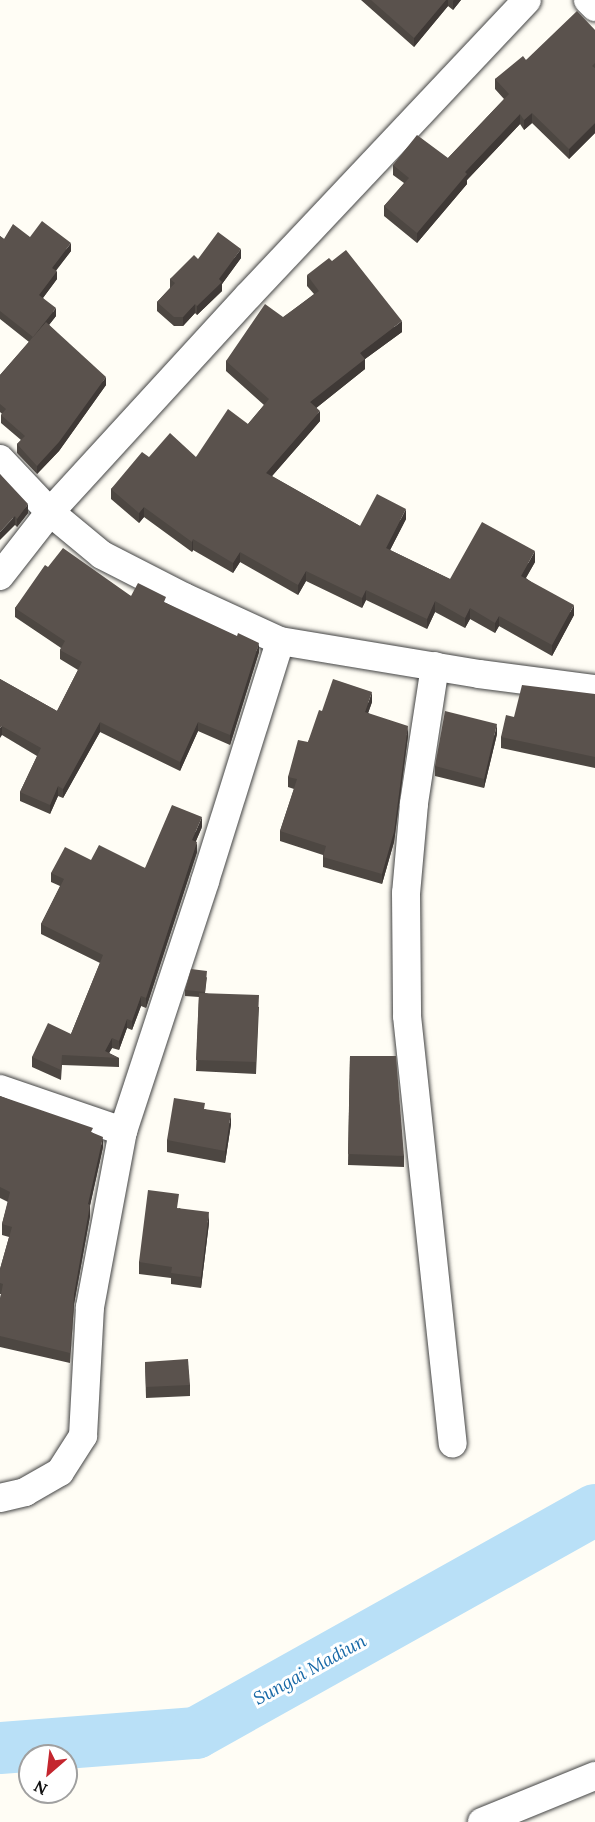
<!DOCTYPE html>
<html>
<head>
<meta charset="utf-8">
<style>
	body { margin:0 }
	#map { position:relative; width:595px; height:1822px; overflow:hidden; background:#fffdf5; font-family:Lora,serif }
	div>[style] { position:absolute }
	.river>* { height:52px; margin:-26px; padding:0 26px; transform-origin:26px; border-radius:26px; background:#b9e0f7 }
	.roads { filter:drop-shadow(0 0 2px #444) drop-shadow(0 0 2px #444) }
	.street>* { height:28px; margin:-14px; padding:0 14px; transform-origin:14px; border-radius:14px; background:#fff }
	.wall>* { inset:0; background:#4d4742 }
	.shaded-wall>* { inset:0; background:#3f3936 }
	.building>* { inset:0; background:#5a524d }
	span { translate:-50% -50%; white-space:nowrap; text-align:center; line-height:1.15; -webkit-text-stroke:6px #fff; paint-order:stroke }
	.water-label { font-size:18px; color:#1768a6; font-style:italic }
	.north { position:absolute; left:18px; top:1744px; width:60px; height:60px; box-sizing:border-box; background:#fff; border:2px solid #a0a0a0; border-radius:50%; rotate:208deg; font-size:16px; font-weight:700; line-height:24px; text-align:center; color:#111 }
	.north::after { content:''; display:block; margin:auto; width:21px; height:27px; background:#c4262e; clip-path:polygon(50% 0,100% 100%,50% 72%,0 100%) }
</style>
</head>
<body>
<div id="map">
	<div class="river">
		<div style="left:0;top:1748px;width:197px;rotate:-4.4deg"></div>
		<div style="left:196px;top:1733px;width:457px;rotate:-29.2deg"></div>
	</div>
	<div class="roads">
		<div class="street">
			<div style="left:588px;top:0;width:10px;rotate:45deg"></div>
			<div style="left:0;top:459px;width:73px;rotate:46.7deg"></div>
			<div style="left:50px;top:512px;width:67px;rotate:39.6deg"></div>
			<div style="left:102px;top:555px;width:92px;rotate:27.1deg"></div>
			<div style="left:184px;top:597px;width:106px;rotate:24.6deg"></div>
			<div style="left:280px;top:641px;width:202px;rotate:9.4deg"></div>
			<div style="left:479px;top:674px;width:117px;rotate:7.4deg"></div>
			<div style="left:0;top:576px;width:81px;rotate:-52deg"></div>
			<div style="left:50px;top:512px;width:294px;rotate:-47.5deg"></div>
			<div style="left:249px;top:295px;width:405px;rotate:-46.7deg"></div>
			<div style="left:435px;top:666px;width:140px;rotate:98.7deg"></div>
			<div style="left:414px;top:804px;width:89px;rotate:95.1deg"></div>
			<div style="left:406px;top:893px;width:123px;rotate:89.5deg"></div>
			<div style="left:407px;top:1016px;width:430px;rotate:83.9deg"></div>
			<div style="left:0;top:1089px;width:130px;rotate:18.9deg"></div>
			<div style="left:0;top:1498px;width:26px;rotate:-13deg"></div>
			<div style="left:25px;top:1492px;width:40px;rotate:-29.7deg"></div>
			<div style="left:60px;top:1472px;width:43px;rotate:-57.4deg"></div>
			<div style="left:83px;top:1436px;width:129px;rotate:-86.9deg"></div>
			<div style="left:90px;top:1307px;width:179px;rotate:-79.4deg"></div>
			<div style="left:123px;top:1131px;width:263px;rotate:-71.8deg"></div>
			<div style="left:205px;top:881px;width:251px;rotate:-72.6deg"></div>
			<div style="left:482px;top:1822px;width:122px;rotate:-22.2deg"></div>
		</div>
	</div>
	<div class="wall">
		<div style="clip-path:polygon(361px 0,461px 0,453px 10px,448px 6px,414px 47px)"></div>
		<div style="clip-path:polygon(595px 30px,595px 133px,569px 159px,532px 123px,524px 130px,520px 124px,467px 180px,467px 184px,417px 243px,384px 216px,384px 206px,404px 183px,393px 175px,393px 165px,448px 158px,504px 99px,495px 89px,495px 79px,526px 60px)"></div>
		<div style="clip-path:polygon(0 236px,4px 239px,30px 237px,71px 251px,56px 270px,57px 279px,43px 298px,56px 316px,49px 325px,106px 385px,59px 451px,37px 474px,17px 453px,17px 444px,21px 440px,1px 423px,1px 415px,2px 414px,0 412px,0 375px,29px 342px,0 319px)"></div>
		<div style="clip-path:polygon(241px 258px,222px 284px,222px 291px,197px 315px,195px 313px,183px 326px,174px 326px,157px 311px,157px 302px,170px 288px,170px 279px,198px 259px)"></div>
		<div style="clip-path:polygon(307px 275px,402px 332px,365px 359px,365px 369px,316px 408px,320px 421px,272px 476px,360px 526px,406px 519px,390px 550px,450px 579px,535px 562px,526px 578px,574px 615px,552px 656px,499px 626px,495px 633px,470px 619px,465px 628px,435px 612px,427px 629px,366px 600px,362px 608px,306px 581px,298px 595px,240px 562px,233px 573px,193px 550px,192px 552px,144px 517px,139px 523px,111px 499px,111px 489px,149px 457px,196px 457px,248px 424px,264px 405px,226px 371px,226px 361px,314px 294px,307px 286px)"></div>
		<div style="clip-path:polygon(0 474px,28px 513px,17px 527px,15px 525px)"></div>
		<div style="clip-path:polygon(48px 567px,131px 596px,166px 603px,259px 652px,230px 745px,198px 731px,180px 771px,100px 732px,63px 798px,58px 796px,50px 814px,20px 801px,20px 792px,37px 756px,2px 735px,0 679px,57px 711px,78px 670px,60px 659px,60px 650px,61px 648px,15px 617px,15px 608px)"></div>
		<div style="clip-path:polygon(593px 694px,595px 694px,595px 768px,501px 748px,501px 737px,514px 717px)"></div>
		<div style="clip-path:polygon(372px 702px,368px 713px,408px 736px,394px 842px,382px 884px,323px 867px,323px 855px,280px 841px,280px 831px,294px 789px,288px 787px,288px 777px,308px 742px,322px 711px)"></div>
		<div style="clip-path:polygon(497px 734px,484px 788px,435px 776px,435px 766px)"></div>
		<div style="clip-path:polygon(202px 827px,196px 841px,197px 852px,146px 1008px,141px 1006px,132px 1030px,127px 1028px,119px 1050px,112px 1048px,109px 1053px,119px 1058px,119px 1067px,62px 1065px,61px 1080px,32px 1067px,32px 1057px,71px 1034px,100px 963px,41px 934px,41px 924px,60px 886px,51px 882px,51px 873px,91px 860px,145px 868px)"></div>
		<div style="clip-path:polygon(207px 977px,205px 993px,259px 1007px,256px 1074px,196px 1071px,199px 997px,185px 996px,185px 990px)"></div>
		<div style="clip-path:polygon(350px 1056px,404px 1156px,404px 1167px,348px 1165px)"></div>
		<div style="clip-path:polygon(0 1096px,93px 1133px,103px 1147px,90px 1205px,90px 1216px,74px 1304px,70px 1363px,0 1347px,0 1299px,1px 1294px,0 1294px,0 1269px,9px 1237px,2px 1235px,2px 1224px,8px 1202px,0 1198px)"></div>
		<div style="clip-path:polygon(205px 1109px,231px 1124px,225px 1163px,167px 1152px,167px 1140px)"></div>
		<div style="clip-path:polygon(179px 1208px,209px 1223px,201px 1288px,171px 1284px,171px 1278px,139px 1274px,139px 1262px)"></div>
		<div style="clip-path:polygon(145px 1362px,190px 1385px,190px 1396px,146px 1398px)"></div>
	</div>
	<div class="shaded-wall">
		<div style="clip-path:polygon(446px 0,448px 0,448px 6px,414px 47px,414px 38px)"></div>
		<div style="clip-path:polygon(454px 0,461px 0,453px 10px,453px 1px)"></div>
		<div style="clip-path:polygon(532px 113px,532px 123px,524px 130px,524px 120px)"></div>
		<div style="clip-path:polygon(520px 114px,520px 124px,467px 180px,467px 184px,417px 243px,417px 233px,465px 172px)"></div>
		<div style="clip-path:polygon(595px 123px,595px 133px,569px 159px,569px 149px)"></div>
		<div style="clip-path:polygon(71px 243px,71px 251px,52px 276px,52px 268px)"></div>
		<div style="clip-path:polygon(241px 249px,241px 258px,222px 284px,222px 291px,197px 315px,197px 306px)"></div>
		<div style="clip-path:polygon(57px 271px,57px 279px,39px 303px,39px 295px)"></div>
		<div style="clip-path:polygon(195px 304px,195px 313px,183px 326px,183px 317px)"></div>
		<div style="clip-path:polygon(56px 308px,56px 316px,33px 345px,33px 337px)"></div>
		<div style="clip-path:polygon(402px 321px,402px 332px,365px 359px,365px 369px,310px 413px,310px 402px,360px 353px)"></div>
		<div style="clip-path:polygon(106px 377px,106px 385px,59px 451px,37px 474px,37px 466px)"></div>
		<div style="clip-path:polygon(320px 411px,320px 421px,266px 483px,266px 473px)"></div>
		<div style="clip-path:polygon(28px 504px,28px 513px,17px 527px,17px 519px)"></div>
		<div style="clip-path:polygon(144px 507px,144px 517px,139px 523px,139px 513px)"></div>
		<div style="clip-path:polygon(406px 509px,406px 519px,386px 558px,386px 548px)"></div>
		<div style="clip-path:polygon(15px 516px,15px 525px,0 540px,0 532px)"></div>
		<div style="clip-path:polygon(193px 539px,193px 550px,192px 552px,192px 542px)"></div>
		<div style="clip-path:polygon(535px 551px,535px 562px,521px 586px,521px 576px)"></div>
		<div style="clip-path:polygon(240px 552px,240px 562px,233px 573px,233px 563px)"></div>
		<div style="clip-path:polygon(306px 571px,306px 581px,298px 595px,298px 585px)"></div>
		<div style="clip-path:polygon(366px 590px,366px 600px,362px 608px,362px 598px)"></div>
		<div style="clip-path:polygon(435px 601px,435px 612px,427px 629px,427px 619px)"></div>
		<div style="clip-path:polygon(574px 605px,574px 615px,552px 656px,552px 645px)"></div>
		<div style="clip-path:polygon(470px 608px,470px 619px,465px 628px,465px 618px)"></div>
		<div style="clip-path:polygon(499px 616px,499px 626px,495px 633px,495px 623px)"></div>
		<div style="clip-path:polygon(259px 643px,259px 652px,230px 745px,230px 735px)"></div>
		<div style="clip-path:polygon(372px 692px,372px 702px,365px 722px,365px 712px)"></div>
		<div style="clip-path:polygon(100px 722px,100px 732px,63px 798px,63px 789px)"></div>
		<div style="clip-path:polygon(198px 722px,198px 731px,180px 771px,180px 762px)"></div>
		<div style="clip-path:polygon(497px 724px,497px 734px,484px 788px,484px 779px)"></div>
		<div style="clip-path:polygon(2px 726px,2px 735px,0 738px,0 728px)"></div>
		<div style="clip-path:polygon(408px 726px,408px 736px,394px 842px,382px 884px,382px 874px)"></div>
		<div style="clip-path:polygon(58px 786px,58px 796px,50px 814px,50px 805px)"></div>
		<div style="clip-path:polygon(202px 817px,202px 827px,192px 850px,192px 840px)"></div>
		<div style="clip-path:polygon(197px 842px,197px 852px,146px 1008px,146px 998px)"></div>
		<div style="clip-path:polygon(141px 996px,141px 1006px,132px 1030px,132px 1021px)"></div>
		<div style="clip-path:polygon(127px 1019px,127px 1028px,119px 1050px,119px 1041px)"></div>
		<div style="clip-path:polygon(112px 1038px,112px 1048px,107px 1057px,105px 1051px)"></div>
		<div style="clip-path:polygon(231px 1113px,231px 1124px,225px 1163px,225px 1151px)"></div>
		<div style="clip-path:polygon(103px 1137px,103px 1147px,88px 1215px,88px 1204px)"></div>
		<div style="clip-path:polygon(90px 1205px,90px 1216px,74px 1304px,70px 1363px,74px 1294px)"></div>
		<div style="clip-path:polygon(209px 1212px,209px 1223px,201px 1288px,201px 1277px)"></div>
	</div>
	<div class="building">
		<div style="clip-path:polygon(371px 0,446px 0,414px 38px)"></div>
		<div style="clip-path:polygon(577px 11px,595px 30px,595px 63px,592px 66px,595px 68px,595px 123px,569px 149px,532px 113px,524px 120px,520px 114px,465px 172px,467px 174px,417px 233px,384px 206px,409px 178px,393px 165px,417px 135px,448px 158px,509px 94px,495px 79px,523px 56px,526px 60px)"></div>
		<div style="clip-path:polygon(42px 221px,71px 243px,52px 268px,57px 271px,39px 295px,56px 308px,33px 337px,0 311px,0 236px,4px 239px,13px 224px,30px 237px)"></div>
		<div style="clip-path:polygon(218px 232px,241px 249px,219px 279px,222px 282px,197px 306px,195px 304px,183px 317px,174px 317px,157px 302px,175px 283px,170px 279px,194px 255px,198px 259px)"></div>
		<div style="clip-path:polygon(346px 250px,402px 321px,360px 353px,365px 359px,310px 402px,320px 411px,266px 473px,360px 526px,377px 494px,406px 509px,386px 548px,450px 579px,482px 522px,535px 551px,521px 576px,574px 605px,552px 645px,499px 616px,495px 623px,470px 608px,465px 618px,435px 601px,427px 619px,366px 590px,362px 598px,306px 571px,298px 585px,240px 552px,233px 563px,193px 539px,192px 542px,144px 507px,139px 513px,111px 489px,142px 452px,149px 457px,170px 433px,196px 457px,228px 409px,248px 424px,269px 399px,226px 361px,265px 304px,283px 317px,319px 291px,307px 275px,329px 258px,332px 261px)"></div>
		<div style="clip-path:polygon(46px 322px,106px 377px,59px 442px,37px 466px,17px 444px,25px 436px,1px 415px,6px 409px,0 404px,0 375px)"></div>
		<div style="clip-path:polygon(0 474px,28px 504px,17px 519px,15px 516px,0 532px)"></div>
		<div style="clip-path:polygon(63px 548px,131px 596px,138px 583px,166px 597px,164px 602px,237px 636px,238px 633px,259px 643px,230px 735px,198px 722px,180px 762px,100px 722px,63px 789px,58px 786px,50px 805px,20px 792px,41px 748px,2px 726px,0 728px,0 679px,57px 711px,82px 662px,60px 650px,65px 641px,15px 608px,45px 565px,48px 567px)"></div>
		<div style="clip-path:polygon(333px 679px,372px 692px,365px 712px,408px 726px,394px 832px,382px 874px,323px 857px,326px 846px,280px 831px,297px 779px,288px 777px,298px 740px,308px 742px,319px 710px,322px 711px)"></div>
		<div style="clip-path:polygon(522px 685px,595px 694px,595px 757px,501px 737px,506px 715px,514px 717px)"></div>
		<div style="clip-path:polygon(445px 711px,497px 724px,484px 779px,435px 766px)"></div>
		<div style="clip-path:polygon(172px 805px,202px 817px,192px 840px,197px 842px,146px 998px,141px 996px,132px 1021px,127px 1019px,119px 1041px,112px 1038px,105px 1051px,119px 1058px,62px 1055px,61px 1070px,32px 1057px,48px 1023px,71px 1034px,103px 955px,41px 924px,64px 879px,51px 873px,65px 847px,91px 860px,99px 845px,145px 868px)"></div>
		<div style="clip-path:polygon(191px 969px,207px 971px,205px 992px,185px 990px)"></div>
		<div style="clip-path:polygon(199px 993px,259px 995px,256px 1062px,196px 1060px)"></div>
		<div style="clip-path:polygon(350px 1056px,396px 1056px,404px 1156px,348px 1154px)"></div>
		<div style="clip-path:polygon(0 1096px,93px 1128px,91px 1132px,103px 1137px,88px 1204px,90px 1205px,74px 1294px,70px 1353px,0 1336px,0 1299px,3px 1284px,0 1283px,0 1269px,12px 1227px,2px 1224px,10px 1192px,0 1187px)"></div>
		<div style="clip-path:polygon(174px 1098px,205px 1103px,204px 1109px,231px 1113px,225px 1151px,167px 1140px)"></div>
		<div style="clip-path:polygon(148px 1190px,179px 1194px,177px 1208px,209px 1212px,201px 1277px,171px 1273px,172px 1267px,139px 1262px)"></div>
		<div style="clip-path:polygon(188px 1359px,190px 1385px,146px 1387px,145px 1362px)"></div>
	</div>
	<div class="water-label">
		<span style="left:310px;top:1670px;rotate:-29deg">Sungai Madiun</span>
	</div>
	<div class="north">N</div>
</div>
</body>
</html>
